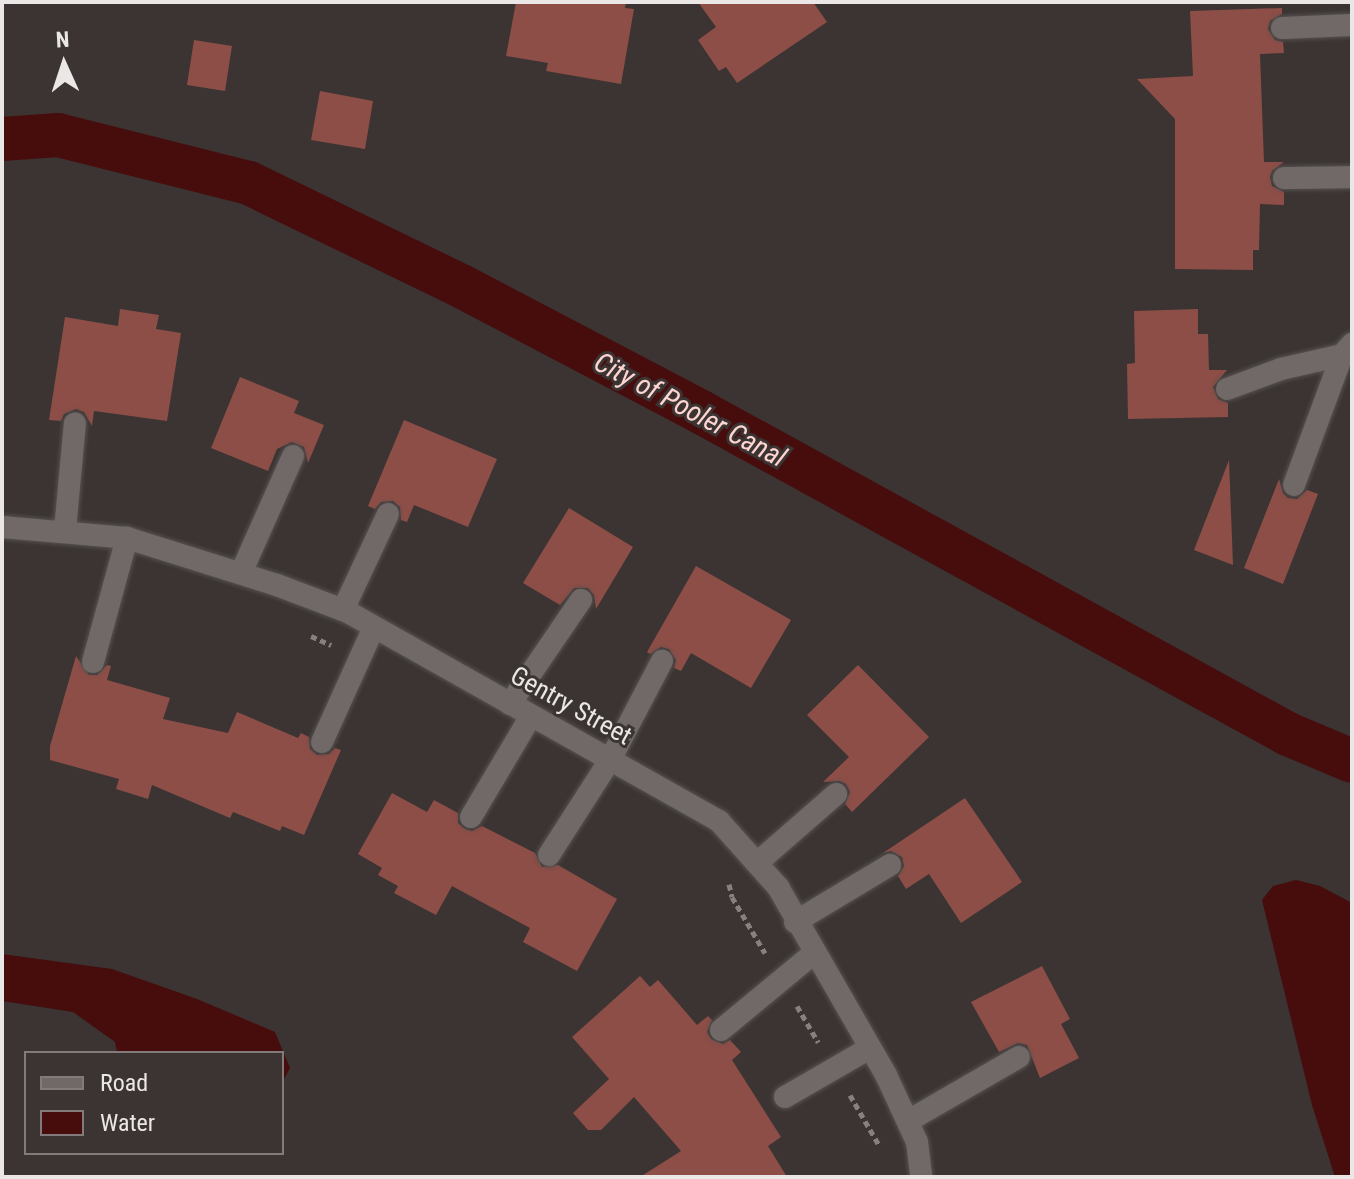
<!DOCTYPE html>
<html>
<head>
<meta charset="utf-8">
<style>
	body { margin:0 }
	#map { position:relative; width:1354px; height:1179px; overflow:hidden; background:#3b3433; font-family:"Roboto Condensed",sans-serif }
	div>[style] { position:absolute }
	.water>* { inset:0; background:#460d0c }
	.canal>* { height:44px; margin:-22px; padding:0 22px; transform-origin:22px; border-radius:22px; background:#460d0c }
	.building>* { inset:0; background:#8d4e47 }
	.path>* { height:5px; margin-top:-2.5px; transform-origin:0; background:repeating-linear-gradient(90deg,#86807f 0 6px,transparent 0 10px) }
	.roads { filter:drop-shadow(0 0 2px #565150) drop-shadow(0 0 2px #565150) }
	.service>* { height:22px; margin:-11px; padding:0 11px; transform-origin:11px; border-radius:11px; background:#706968 }
	.minor>* { height:22px; margin:-11px; padding:0 11px; transform-origin:11px; border-radius:11px; background:#706968 }
	span { translate:-50% -50%; white-space:nowrap; text-align:center; line-height:1.15; -webkit-text-stroke:6px #3b3433; paint-order:stroke }
	.street-label { font-size:26px; color:#ebe7e6 }
	.water-label { font-size:28px; color:#fed5d0; font-style:italic }
	.frame { position:absolute; inset:0; border:4px solid #ebe7e6; pointer-events:none }
	.legend { position:absolute; left:24px; top:1051px; width:260px; height:104px; box-sizing:border-box; background:#3b3433; border:2px solid #817c7b; margin:0; padding:10px 14px; list-style:none; font-size:24px; color:#ebe7e6 }
	.legend li { display:flex; align-items:center; gap:16px; height:40px }
	.legend b { width:40px; border:2px solid #817c7b }
	.north { position:absolute; left:24px; top:24px; width:80px; height:80px; -webkit-text-stroke:6px #3b3433; paint-order:stroke; rotate:357deg; font-size:22px; font-weight:700; line-height:32px; text-align:center; color:#ebe7e6 }
	.north::after { content:''; display:block; margin:auto; width:28px; height:36px; background:#ebe7e6; clip-path:polygon(50% 0,100% 100%,50% 72%,0 100%) }
</style>
</head>
<body>
<div id="map">
	<div class="water">
		<div style="clip-path:polygon(1296px 880px,1320px 886px,1352px 903px,1352px 1177px,1335px 1177px,1312px 1105px,1262px 900px,1273px 886px)"></div>
		<div style="clip-path:polygon(2px 954px,112px 969px,197px 999px,275px 1032px,290px 1068px,282px 1083px,282px 1053px,117px 1053px,115px 1042px,73px 1012px,2px 1001px)"></div>
	</div>
	<div class="canal">
		<div style="left:2px;top:139px;width:56px;rotate:-4.1deg"></div>
		<div style="left:58px;top:135px;width:197px;rotate:14.1deg"></div>
		<div style="left:249px;top:183px;width:238px;rotate:25.9deg"></div>
		<div style="left:463px;top:287px;width:269px;rotate:27.7deg"></div>
		<div style="left:701px;top:412px;width:670px;rotate:28.75deg"></div>
		<div style="left:1288px;top:734px;width:69px;rotate:22.9deg"></div>
	</div>
	<div class="building">
		<div style="clip-path:polygon(516px 2px,626px 2px,625px 8px,634px 9px,621px 84px,546px 71px,548px 63px,506px 56px)"></div>
		<div style="clip-path:polygon(698px 2px,813px 2px,827px 22px,737px 83px,726px 67px,719px 71px,698px 40px,716px 27px)"></div>
		<div style="clip-path:polygon(1282px 8px,1282px 14px,1270px 21px,1268px 29px,1275px 40px,1283px 42px,1284px 53px,1260px 54px,1264px 162px,1284px 162px,1272px 171px,1270px 177px,1272px 186px,1284px 192px,1284px 205px,1260px 204px,1259px 250px,1253px 250px,1253px 270px,1175px 269px,1175px 119px,1137px 79px,1193px 76px,1190px 11px)"></div>
		<div style="clip-path:polygon(194px 40px,232px 46px,225px 91px,187px 85px)"></div>
		<div style="clip-path:polygon(320px 91px,373px 101px,365px 149px,311px 140px)"></div>
		<div style="clip-path:polygon(120px 309px,159px 315px,156px 329px,181px 333px,167px 421px,94px 411px,92px 426px,84px 412px,76px 409px,64px 414px,61px 421px,49px 420px,65px 317px,118px 326px)"></div>
		<div style="clip-path:polygon(1198px 309px,1198px 334px,1208px 334px,1209px 370px,1227px 370px,1213px 387px,1218px 399px,1228px 403px,1228px 417px,1128px 419px,1127px 364px,1135px 363px,1134px 311px)"></div>
		<div style="clip-path:polygon(240px 377px,299px 401px,294px 413px,324px 425px,308px 463px,304px 447px,292px 442px,277px 449px,268px 471px,211px 448px)"></div>
		<div style="clip-path:polygon(404px 420px,497px 459px,468px 527px,414px 505px,407px 522px,401px 520px,400px 507px,393px 501px,381px 502px,375px 509px,368px 506px)"></div>
		<div style="clip-path:polygon(1229px 460px,1233px 565px,1194px 550px)"></div>
		<div style="clip-path:polygon(1279px 479px,1283px 493px,1288px 498px,1297px 499px,1307px 490px,1318px 494px,1283px 584px,1244px 568px)"></div>
		<div style="clip-path:polygon(569px 508px,633px 547px,596px 609px,594px 595px,588px 588px,574px 588px,560px 605px,523px 583px)"></div>
		<div style="clip-path:polygon(696px 566px,791px 620px,751px 688px,691px 653px,681px 671px,674px 668px,676px 660px,669px 649px,661px 647px,650px 654px,647px 652px)"></div>
		<div style="clip-path:polygon(76px 656px,89px 675px,97px 675px,107px 665px,111px 666px,107px 680px,170px 698px,163px 719px,228px 733px,237px 712px,298px 738px,301px 733px,309px 737px,310px 749px,317px 755px,329px 754px,335px 748px,341px 750px,304px 835px,282px 826px,280px 831px,233px 812px,230px 818px,152px 785px,148px 799px,116px 789px,119px 779px,50px 760px,50px 746px)"></div>
		<div style="clip-path:polygon(858px 665px,929px 737px,852px 812px,845px 804px,850px 792px,846px 784px,840px 781px,823px 782px,849px 757px,807px 715px)"></div>
		<div style="clip-path:polygon(392px 793px,427px 812px,434px 800px,458px 813px,458px 823px,465px 829px,472px 831px,482px 826px,535px 853px,542px 867px,558px 865px,617px 899px,577px 971px,523px 942px,530px 928px,452px 886px,436px 915px,394px 893px,398px 886px,378px 875px,382px 868px,358px 854px)"></div>
		<div style="clip-path:polygon(965px 798px,1022px 882px,961px 923px,929px 874px,906px 889px,898px 876px,904px 866px,902px 857px,891px 851px,883px 853px)"></div>
		<div style="clip-path:polygon(1042px 966px,1070px 1019px,1061px 1024px,1079px 1058px,1040px 1078px,1027px 1045px,1018px 1043px,999px 1052px,971px 1002px)"></div>
		<div style="clip-path:polygon(640px 976px,650px 987px,658px 980px,697px 1025px,708px 1016px,712px 1020px,707px 1032px,711px 1039px,723px 1044px,730px 1040px,741px 1052px,732px 1060px,781px 1137px,768px 1146px,787px 1177px,640px 1177px,681px 1151px,634px 1097px,601px 1130px,588px 1130px,573px 1113px,609px 1079px,572px 1037px)"></div>
	</div>
	<div class="path">
		<div style="left:311px;top:636px;width:22px;rotate:24deg"></div>
		<div style="left:729px;top:884px;width:13px;rotate:77deg"></div>
		<div style="left:732px;top:897px;width:65px;rotate:59.5deg"></div>
		<div style="left:797px;top:1006px;width:42px;rotate:59.7deg"></div>
		<div style="left:850px;top:1095px;width:58px;rotate:59.9deg"></div>
	</div>
	<div class="roads">
		<div class="service">
			<div style="left:1282px;top:28px;width:70px;rotate:-2.5deg"></div>
			<div style="left:1284px;top:178px;width:68px;rotate:-0.8deg"></div>
			<div style="left:1227px;top:389px;width:58px;rotate:-20.3deg"></div>
			<div style="left:1281px;top:369px;width:63px;rotate:-12.9deg"></div>
			<div style="left:1294px;top:485px;width:139px;rotate:-69.7deg"></div>
			<div style="left:65px;top:530px;width:107px;rotate:-84.7deg"></div>
			<div style="left:241px;top:573px;width:128px;rotate:-66deg"></div>
			<div style="left:343px;top:610px;width:106px;rotate:-64.9deg"></div>
			<div style="left:93px;top:662px;width:129px;rotate:-74.7deg"></div>
			<div style="left:510px;top:704px;width:126px;rotate:-55.7deg"></div>
			<div style="left:322px;top:742px;width:126px;rotate:-65.7deg"></div>
			<div style="left:471px;top:817px;width:117px;rotate:-59.3deg"></div>
			<div style="left:549px;top:855px;width:113px;rotate:-57.3deg"></div>
			<div style="left:610px;top:760px;width:112px;rotate:-62.3deg"></div>
			<div style="left:757px;top:863px;width:105px;rotate:-41.1deg"></div>
			<div style="left:795px;top:922px;width:111px;rotate:-31deg"></div>
			<div style="left:721px;top:1030px;width:121px;rotate:-39.6deg"></div>
			<div style="left:785px;top:1097px;width:98px;rotate:-30deg"></div>
			<div style="left:908px;top:1121px;width:128px;rotate:-30deg"></div>
		</div>
		<div class="minor">
			<div style="left:1342px;top:355px;width:15px;rotate:-48deg"></div>
			<div style="left:2px;top:527px;width:125px;rotate:5deg"></div>
			<div style="left:127px;top:538px;width:157px;rotate:17.4deg"></div>
			<div style="left:277px;top:585px;width:76px;rotate:20.8deg"></div>
			<div style="left:348px;top:612px;width:426px;rotate:29.4deg"></div>
			<div style="left:719px;top:821px;width:89px;rotate:48.2deg"></div>
			<div style="left:778px;top:887px;width:217px;rotate:60.1deg"></div>
			<div style="left:886px;top:1075px;width:74px;rotate:65.2deg"></div>
			<div style="left:917px;top:1142px;width:35px;rotate:83deg"></div>
		</div>
	</div>
	<div class="street-label">
		<span style="left:571px;top:706px;rotate:29deg">Gentry Street</span>
	</div>
	<div class="water-label">
		<span style="left:690px;top:410px;rotate:28deg">City of Pooler Canal</span>
	</div>
	<div class="frame"></div>
	<ul class="legend">
	<li><b style="height:10px;background:#706968"></b>Road</li>
	<li><b style="height:22px;background:#460d0c"></b>Water</li>
	</ul>
	<div class="north">N</div>
</div>
</body>
</html>
